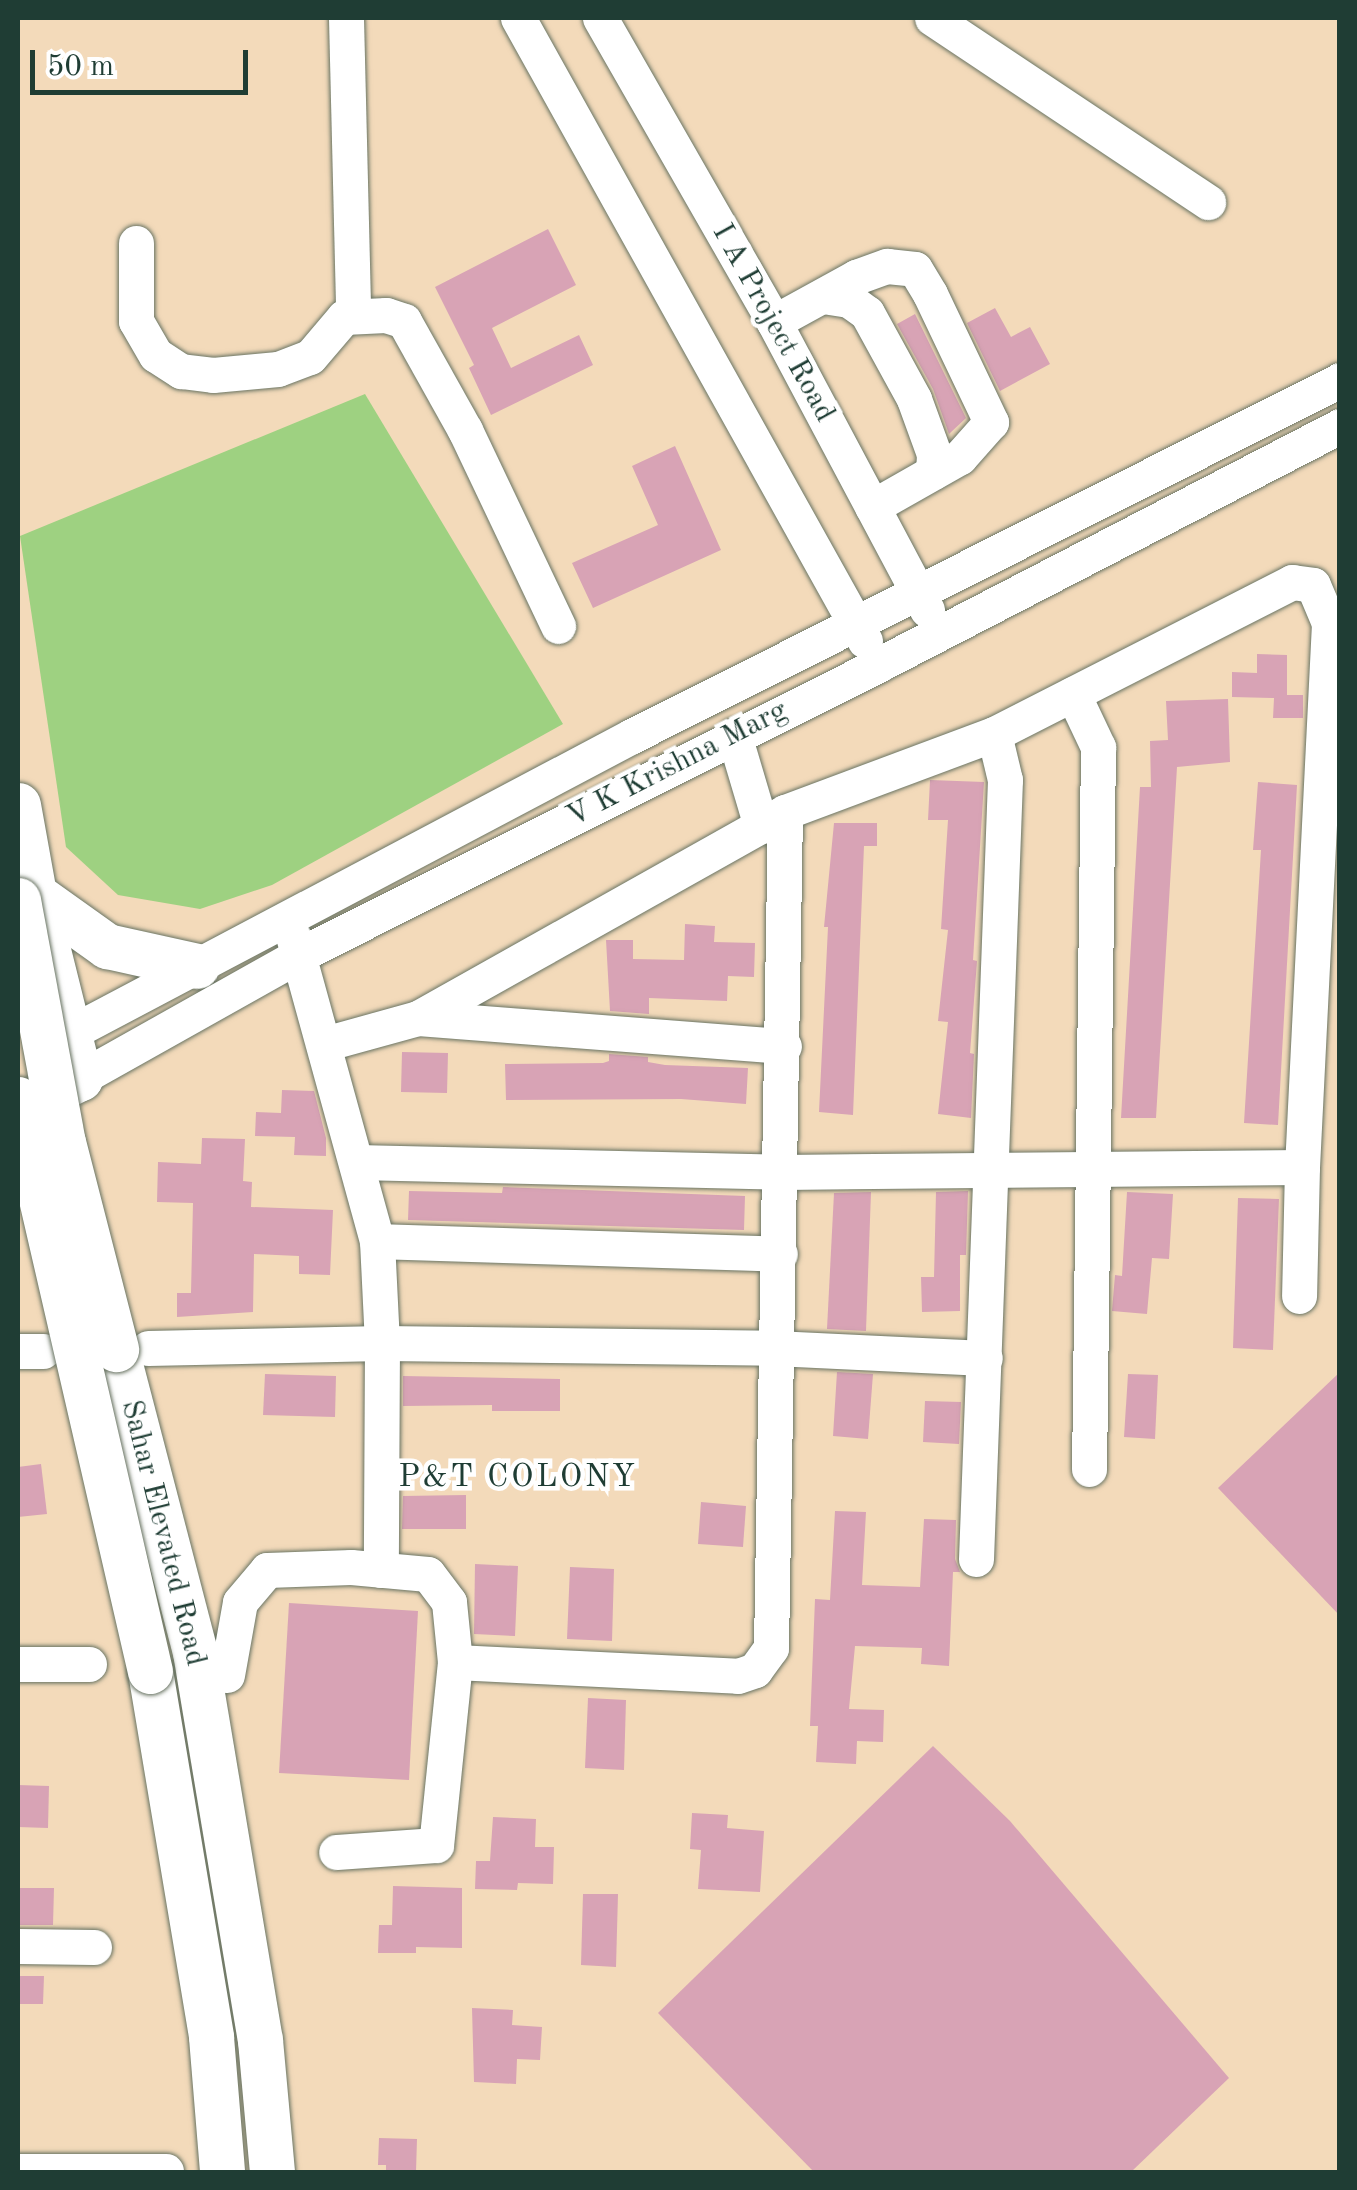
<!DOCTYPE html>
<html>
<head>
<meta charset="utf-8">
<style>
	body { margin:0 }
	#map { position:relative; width:1357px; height:2190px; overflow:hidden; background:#f3daba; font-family:"Old Standard TT",serif }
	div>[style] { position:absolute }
	.green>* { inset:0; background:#9ed181 }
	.building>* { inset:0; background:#d8a3b5 }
	.roads { filter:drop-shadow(0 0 2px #697463) drop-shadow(0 0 2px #697463) }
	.minor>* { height:35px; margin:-17.5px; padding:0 17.5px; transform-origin:17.5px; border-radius:17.5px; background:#fff }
	.major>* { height:45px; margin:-22.5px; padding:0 22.5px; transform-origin:22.5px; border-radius:22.5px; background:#fff }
	.bridges { filter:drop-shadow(0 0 2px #697463) drop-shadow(0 0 2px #697463) }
	.major-bridge>* { height:45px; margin:-22.5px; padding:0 22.5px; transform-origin:22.5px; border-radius:22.5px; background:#fff }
	span { translate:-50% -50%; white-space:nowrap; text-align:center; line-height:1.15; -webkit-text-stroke:9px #fff; paint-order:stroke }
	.street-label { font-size:30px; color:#1f3d34 }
	.neighbourhood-label { font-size:32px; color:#1f3d34; letter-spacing:2.5px }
	.frame { position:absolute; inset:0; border:20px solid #1f3d34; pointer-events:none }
	.scale { position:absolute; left:30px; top:50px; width:218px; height:45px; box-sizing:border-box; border:5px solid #1f3d34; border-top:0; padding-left:12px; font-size:30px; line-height:35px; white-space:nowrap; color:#1f3d34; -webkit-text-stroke:8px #fff; paint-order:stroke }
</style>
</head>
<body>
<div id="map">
	<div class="green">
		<div style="clip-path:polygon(365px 394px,563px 724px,272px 885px,200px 909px,118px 895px,66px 847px,20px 536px)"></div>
	</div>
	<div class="building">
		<div style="clip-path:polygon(548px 229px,576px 285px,492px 328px,511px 368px,579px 335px,593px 365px,491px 415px,469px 368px,474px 365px,435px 287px)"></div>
		<div style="clip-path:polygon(995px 308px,1011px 337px,1030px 327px,1050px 364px,1000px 391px,967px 323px)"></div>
		<div style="clip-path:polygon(915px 314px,966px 418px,949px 434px,933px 389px,897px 324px)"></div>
		<div style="clip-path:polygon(675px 446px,721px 550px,593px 608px,572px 563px,658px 525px,632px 466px)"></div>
		<div style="clip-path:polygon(1257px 654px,1287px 655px,1287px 695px,1303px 695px,1303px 718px,1273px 718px,1274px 698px,1232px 697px,1232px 672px,1257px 673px)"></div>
		<div style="clip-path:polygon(1228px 699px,1230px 762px,1177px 767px,1156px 1118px,1121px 1118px,1140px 787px,1151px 787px,1150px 741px,1168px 740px,1166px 701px)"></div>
		<div style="clip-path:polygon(930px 780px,984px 782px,973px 960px,977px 961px,970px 1053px,974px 1054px,971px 1118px,938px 1114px,948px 1022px,938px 1021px,948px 930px,941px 929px,948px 820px,928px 820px)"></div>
		<div style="clip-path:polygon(1258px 782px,1297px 785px,1278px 1125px,1244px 1123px,1261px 850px,1253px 850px)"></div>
		<div style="clip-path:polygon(834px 823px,877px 823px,877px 846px,864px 846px,853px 1115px,819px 1112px,828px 927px,824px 927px)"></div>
		<div style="clip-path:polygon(685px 924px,715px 926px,714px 942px,755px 943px,754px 977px,728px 976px,727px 1001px,649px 998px,649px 1014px,610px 1011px,606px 940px,633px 940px,633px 959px,684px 960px)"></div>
		<div style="clip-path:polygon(402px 1052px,448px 1053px,447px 1093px,401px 1092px)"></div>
		<div style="clip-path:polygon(609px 1054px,648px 1057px,648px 1062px,665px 1065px,748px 1068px,746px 1104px,681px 1099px,506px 1100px,505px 1064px,603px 1063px,609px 1061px)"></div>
		<div style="clip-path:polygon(282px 1090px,314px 1091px,326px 1138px,326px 1156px,294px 1155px,295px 1137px,255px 1136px,256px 1112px,281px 1113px)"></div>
		<div style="clip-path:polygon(202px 1138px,245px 1139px,243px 1181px,252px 1182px,251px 1207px,333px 1210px,330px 1275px,299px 1274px,299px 1256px,254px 1254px,253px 1312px,177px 1317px,177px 1293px,191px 1293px,193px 1203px,157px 1202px,158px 1162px,201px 1164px)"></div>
		<div style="clip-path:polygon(503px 1187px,745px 1196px,744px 1230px,408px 1220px,409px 1191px,502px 1193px)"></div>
		<div style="clip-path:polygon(968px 1191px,966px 1255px,960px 1255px,960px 1311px,922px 1312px,921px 1277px,934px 1277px,936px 1192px)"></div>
		<div style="clip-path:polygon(871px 1192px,866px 1331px,827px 1329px,834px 1193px)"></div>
		<div style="clip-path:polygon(1127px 1192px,1173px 1194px,1169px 1259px,1152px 1258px,1147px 1314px,1112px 1311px,1115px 1275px,1122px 1276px)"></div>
		<div style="clip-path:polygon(1238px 1198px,1279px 1199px,1273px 1350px,1233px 1348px)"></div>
		<div style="clip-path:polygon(837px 1372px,873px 1374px,868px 1439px,833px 1436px)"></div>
		<div style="clip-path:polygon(1340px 1372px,1340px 1616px,1218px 1488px)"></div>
		<div style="clip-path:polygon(265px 1374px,336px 1376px,335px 1417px,263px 1415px)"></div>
		<div style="clip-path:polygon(1128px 1374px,1158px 1375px,1155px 1439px,1124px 1437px)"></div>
		<div style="clip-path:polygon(403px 1376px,560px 1379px,560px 1411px,492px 1411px,492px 1405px,403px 1406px)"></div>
		<div style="clip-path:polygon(925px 1401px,961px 1402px,959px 1444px,923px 1442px)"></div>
		<div style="clip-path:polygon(41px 1464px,47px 1514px,18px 1517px,18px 1467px)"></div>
		<div style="clip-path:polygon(466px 1495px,466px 1529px,402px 1529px,403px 1496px)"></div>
		<div style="clip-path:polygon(701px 1502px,746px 1506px,743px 1547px,698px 1544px)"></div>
		<div style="clip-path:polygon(835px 1511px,866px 1512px,862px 1585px,920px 1587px,924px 1519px,956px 1520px,955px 1559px,960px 1572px,953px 1572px,949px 1666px,921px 1664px,922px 1648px,855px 1646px,849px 1709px,884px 1710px,883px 1742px,857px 1741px,856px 1764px,816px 1762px,818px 1726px,810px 1726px,815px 1599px,830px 1600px)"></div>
		<div style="clip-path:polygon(475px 1564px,518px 1566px,515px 1636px,474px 1634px)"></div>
		<div style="clip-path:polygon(570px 1567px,614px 1569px,612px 1641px,567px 1639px)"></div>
		<div style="clip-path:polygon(289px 1603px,418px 1611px,409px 1780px,279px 1773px)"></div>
		<div style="clip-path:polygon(588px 1698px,626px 1700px,624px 1770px,585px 1768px)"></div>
		<div style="clip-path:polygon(933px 1746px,1010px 1821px,1229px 2078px,1131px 2172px,814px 2172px,658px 2013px)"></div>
		<div style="clip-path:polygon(18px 1785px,49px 1786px,48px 1828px,18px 1827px)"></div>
		<div style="clip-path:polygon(692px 1813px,728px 1815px,727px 1828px,764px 1831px,760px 1892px,698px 1889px,701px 1850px,690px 1849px)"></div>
		<div style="clip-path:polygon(493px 1817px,536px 1819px,535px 1847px,554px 1847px,553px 1884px,518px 1883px,517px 1890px,475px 1889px,476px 1861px,490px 1861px)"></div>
		<div style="clip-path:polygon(393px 1886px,462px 1888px,462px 1948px,416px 1947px,416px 1953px,378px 1953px,379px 1925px,392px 1925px)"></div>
		<div style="clip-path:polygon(18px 1888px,54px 1888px,53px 1925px,18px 1925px)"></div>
		<div style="clip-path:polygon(583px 1894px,618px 1894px,616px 1967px,581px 1965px)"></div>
		<div style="clip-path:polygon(18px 1976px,44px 1976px,43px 2004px,18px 2004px)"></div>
		<div style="clip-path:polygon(472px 2008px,513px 2010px,512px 2025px,542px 2027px,540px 2060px,517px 2059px,516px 2084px,474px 2082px)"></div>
		<div style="clip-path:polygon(379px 2138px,417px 2139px,416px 2172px,386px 2172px,386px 2165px,378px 2165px)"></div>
	</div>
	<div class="roads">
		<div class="minor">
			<div style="left:346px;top:18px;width:296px;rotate:88.6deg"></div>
			<div style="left:518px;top:18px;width:713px;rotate:60.88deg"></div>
			<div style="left:600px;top:18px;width:350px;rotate:60.2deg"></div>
			<div style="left:774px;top:322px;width:326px;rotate:62deg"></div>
			<div style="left:932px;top:18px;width:332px;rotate:33.7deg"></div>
			<div style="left:136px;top:243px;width:78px;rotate:90deg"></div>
			<div style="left:136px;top:321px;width:39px;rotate:60deg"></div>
			<div style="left:156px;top:355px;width:30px;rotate:33deg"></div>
			<div style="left:181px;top:371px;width:32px;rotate:7deg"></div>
			<div style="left:213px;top:375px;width:65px;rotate:-5.3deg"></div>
			<div style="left:278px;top:369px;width:34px;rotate:-21deg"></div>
			<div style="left:310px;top:357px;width:52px;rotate:-49.6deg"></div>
			<div style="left:344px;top:317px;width:42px;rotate:-2.7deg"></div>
			<div style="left:386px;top:315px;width:19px;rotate:18deg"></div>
			<div style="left:404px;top:321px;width:125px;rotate:60.8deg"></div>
			<div style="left:465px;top:430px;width:217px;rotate:64.6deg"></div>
			<div style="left:823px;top:296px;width:26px;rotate:9deg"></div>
			<div style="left:849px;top:300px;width:22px;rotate:36deg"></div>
			<div style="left:867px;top:313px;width:98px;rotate:61.3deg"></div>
			<div style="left:914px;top:399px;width:59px;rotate:70deg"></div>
			<div style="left:934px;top:454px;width:18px;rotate:93deg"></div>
			<div style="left:774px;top:322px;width:94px;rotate:-28.8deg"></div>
			<div style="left:856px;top:277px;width:33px;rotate:-20deg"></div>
			<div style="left:887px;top:266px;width:28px;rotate:6deg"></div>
			<div style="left:915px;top:269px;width:29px;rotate:59deg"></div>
			<div style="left:930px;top:294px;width:142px;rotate:64.5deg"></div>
			<div style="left:991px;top:422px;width:47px;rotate:131.5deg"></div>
			<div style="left:960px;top:457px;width:101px;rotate:150.4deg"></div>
			<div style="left:1073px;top:694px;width:59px;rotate:64.7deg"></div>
			<div style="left:1098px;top:747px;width:722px;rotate:90.71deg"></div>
			<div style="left:734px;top:735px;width:95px;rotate:73.5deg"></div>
			<div style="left:293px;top:936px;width:316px;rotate:74.6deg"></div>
			<div style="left:377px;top:1241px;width:403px;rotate:1.8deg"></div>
			<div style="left:418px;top:1018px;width:421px;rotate:-29.3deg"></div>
			<div style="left:785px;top:812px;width:223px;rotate:-20.5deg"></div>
			<div style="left:994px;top:734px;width:335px;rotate:-27deg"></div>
			<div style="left:1292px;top:582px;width:21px;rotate:8deg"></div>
			<div style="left:1313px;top:585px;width:41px;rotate:67.2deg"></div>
			<div style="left:1329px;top:623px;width:545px;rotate:92.84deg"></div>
			<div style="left:1302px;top:1167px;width:129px;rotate:91.3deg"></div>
			<div style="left:70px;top:1033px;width:636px;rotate:-27.86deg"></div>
			<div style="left:632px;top:736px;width:792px;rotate:-26.69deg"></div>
			<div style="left:324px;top:1044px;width:98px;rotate:-15.5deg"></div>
			<div style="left:418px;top:1018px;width:367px;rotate:4.4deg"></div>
			<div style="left:80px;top:1078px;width:251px;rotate:-29.3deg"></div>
			<div style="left:299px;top:955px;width:648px;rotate:-26.6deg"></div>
			<div style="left:878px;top:665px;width:520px;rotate:-27.35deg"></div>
			<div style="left:356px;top:1162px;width:426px;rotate:1.3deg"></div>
			<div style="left:782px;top:1172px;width:520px;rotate:-0.55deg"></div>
			<div style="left:377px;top:1241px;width:102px;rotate:87.2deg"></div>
			<div style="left:382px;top:1343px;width:227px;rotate:90.3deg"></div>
			<div style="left:148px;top:1348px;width:234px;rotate:-1.2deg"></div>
			<div style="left:382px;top:1343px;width:392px;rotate:0.7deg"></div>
			<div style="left:774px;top:1348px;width:211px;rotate:2.7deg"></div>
			<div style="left:18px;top:1351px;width:25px"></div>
			<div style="left:976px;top:1559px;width:780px;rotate:-87.87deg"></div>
			<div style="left:1005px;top:780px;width:47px;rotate:-103.4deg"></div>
			<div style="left:455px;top:1662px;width:283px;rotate:2.8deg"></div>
			<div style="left:738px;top:1676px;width:18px;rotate:-19deg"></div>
			<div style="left:755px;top:1670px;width:27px;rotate:-54deg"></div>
			<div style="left:771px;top:1648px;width:836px;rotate:-89.04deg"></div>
			<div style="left:18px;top:1664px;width:71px"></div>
			<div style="left:227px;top:1675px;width:74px;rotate:-79.9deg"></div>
			<div style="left:240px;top:1602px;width:42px;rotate:-49.8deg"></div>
			<div style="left:267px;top:1570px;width:84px;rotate:-2deg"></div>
			<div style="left:351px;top:1567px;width:77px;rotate:5.2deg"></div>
			<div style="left:428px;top:1574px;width:35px;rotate:53deg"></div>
			<div style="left:449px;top:1602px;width:60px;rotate:84.3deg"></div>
			<div style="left:455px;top:1662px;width:184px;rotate:95.9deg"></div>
			<div style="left:436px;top:1845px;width:100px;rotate:176deg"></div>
			<div style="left:18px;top:1946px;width:76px;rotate:0.8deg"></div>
			<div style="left:18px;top:2171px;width:148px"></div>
		</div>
		<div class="major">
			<div style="left:18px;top:805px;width:90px;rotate:79.8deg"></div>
			<div style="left:34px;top:894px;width:190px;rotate:76deg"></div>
			<div style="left:80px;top:1078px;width:68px;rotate:153.1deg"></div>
			<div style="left:34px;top:894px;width:90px;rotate:35.5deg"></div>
			<div style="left:107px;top:946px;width:92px;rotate:12.5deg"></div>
			<div style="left:116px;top:1349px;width:313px;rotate:75.4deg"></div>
			<div style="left:195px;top:1652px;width:393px;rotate:80.5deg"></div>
			<div style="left:260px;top:2040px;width:133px;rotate:84.8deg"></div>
			<div style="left:150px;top:1671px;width:371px;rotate:80.5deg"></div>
			<div style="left:211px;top:2037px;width:135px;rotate:85.3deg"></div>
		</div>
	</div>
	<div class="bridges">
		<div class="major-bridge">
			<div style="left:18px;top:900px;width:246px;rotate:79.5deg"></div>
			<div style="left:63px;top:1142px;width:214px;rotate:75.6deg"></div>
			<div style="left:18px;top:1099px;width:587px;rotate:77.01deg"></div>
		</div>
	</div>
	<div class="street-label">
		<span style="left:773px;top:323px;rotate:61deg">I A Project Road</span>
		<span style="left:677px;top:764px;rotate:-27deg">V K Krishna Marg</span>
		<span style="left:163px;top:1533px;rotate:76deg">Sahar Elevated Road</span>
	</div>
	<div class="neighbourhood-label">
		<span style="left:518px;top:1478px">P&amp;T COLONY</span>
	</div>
	<div class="frame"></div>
	<div class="scale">50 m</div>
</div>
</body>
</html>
